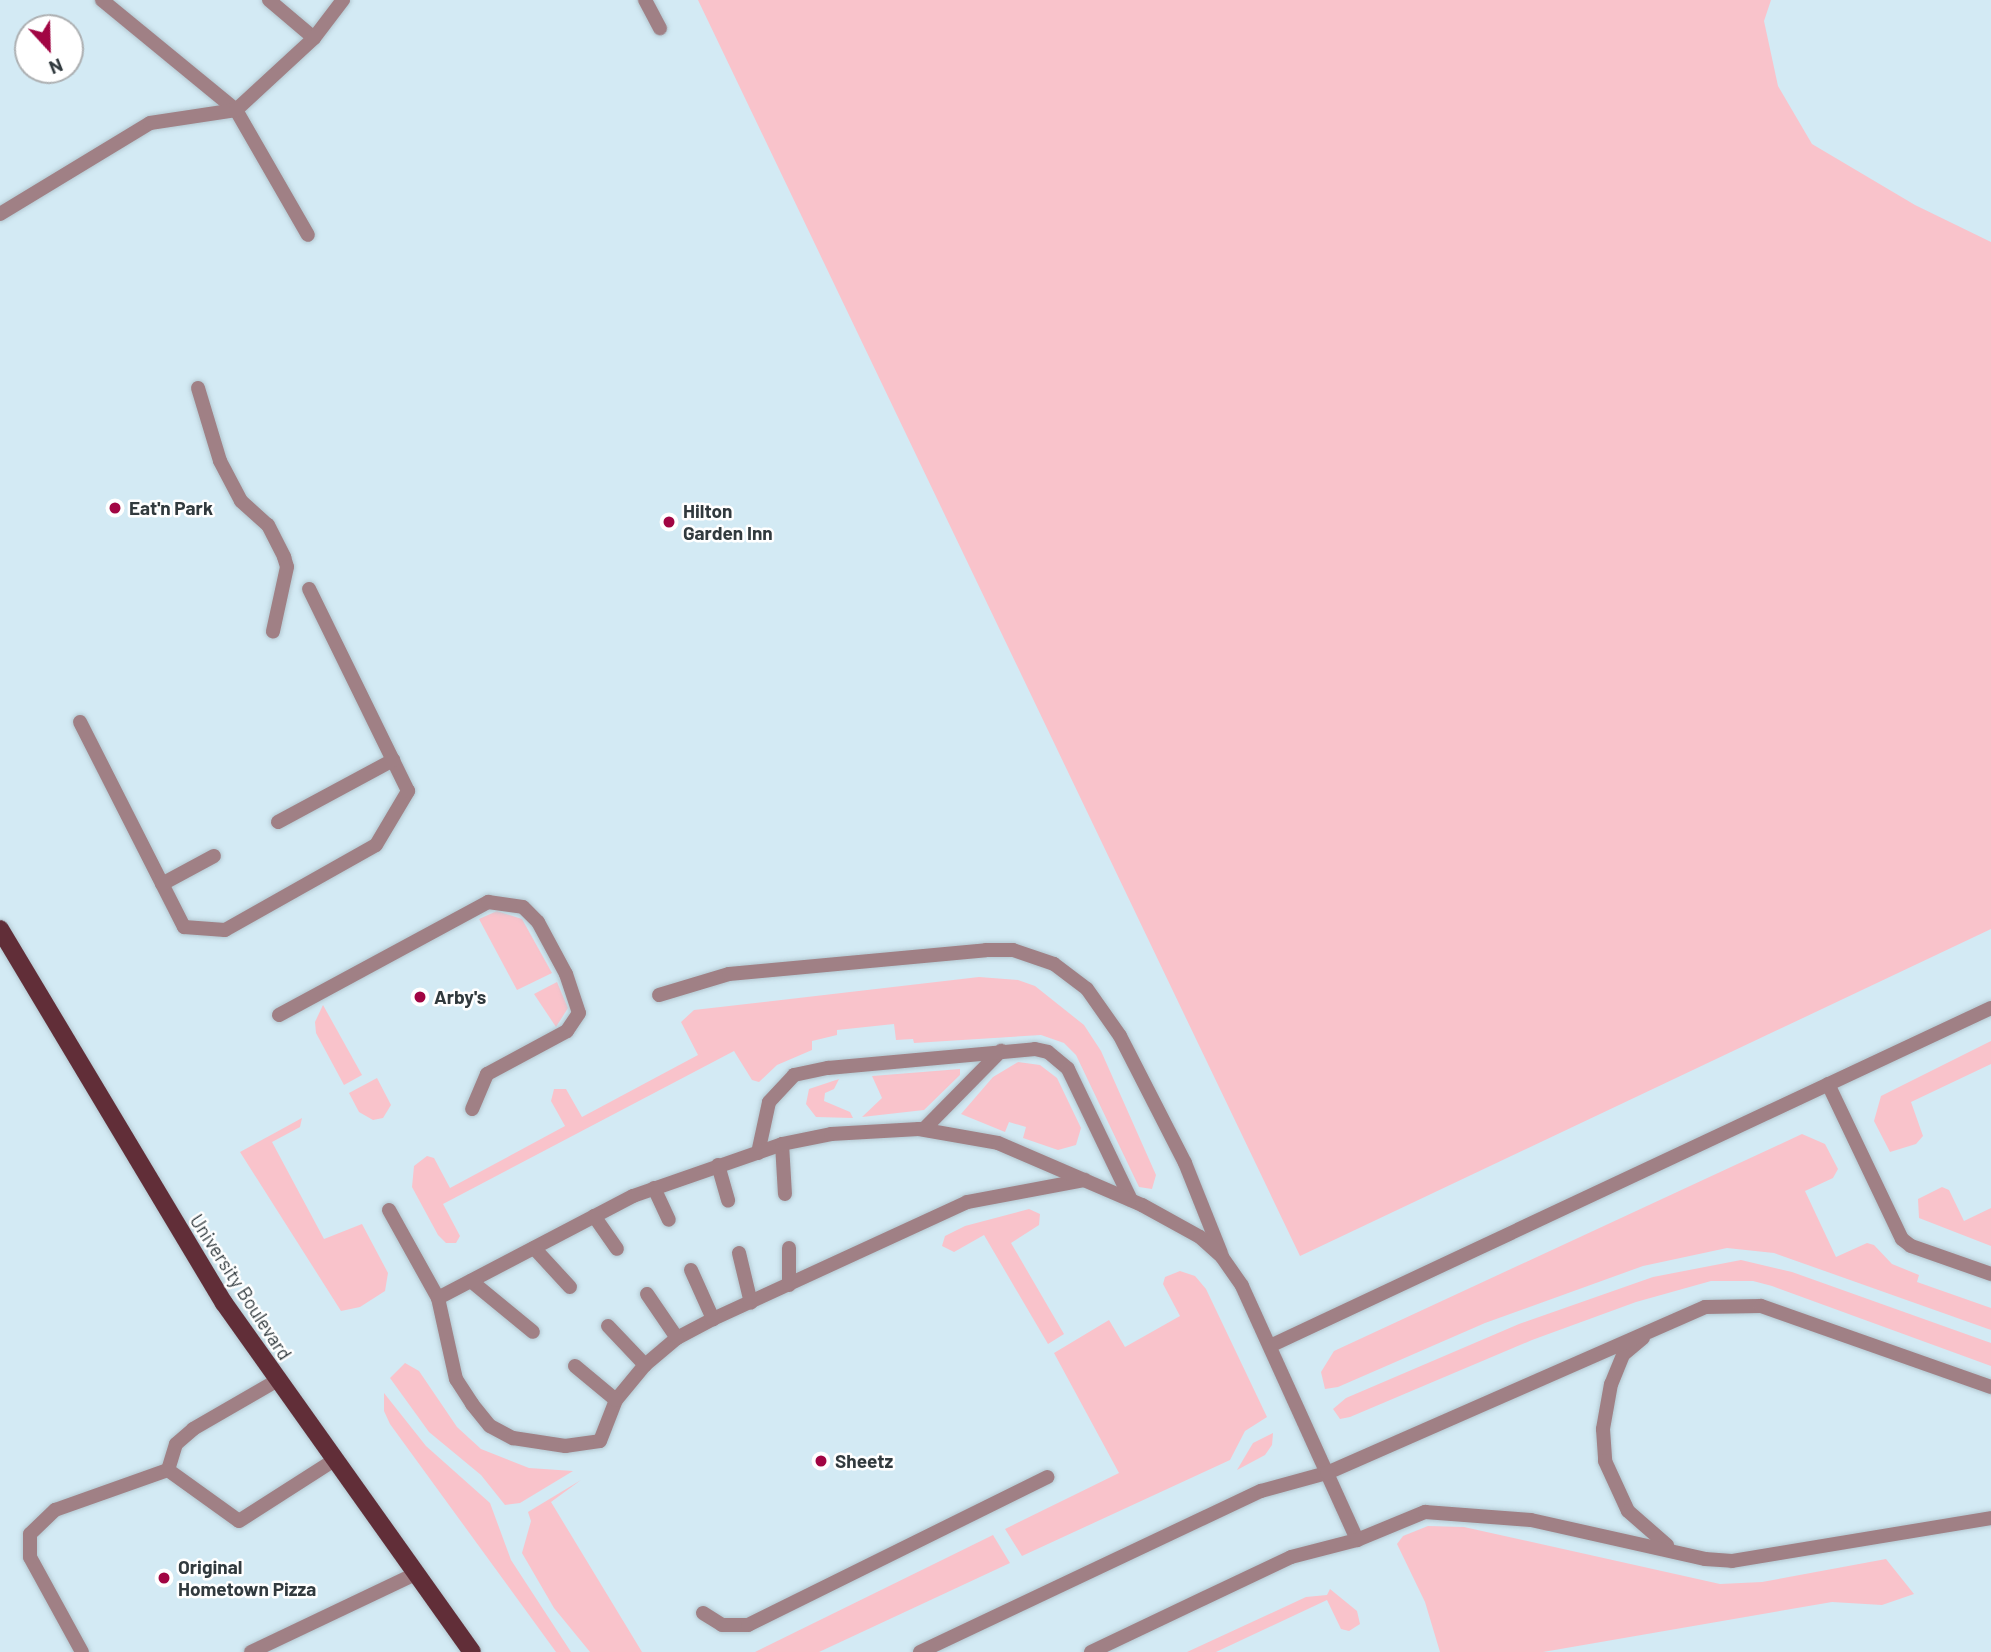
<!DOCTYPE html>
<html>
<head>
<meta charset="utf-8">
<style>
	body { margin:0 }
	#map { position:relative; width:1991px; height:1652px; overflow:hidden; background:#d3eaf4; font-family:Barlow,sans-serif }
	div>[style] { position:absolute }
	.green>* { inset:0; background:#f9c3cb }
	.roads { filter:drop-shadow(0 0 2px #b3c7d0) drop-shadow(0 0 2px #b3c7d0) }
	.lane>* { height:14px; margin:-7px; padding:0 7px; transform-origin:7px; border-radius:7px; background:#a08085 }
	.street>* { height:14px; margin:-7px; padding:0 7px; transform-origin:7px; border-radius:7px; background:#a08085 }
	.primary>* { height:18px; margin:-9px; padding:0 9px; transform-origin:9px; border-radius:9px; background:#612e38 }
	.dots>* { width:19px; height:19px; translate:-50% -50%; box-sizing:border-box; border:4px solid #fff; border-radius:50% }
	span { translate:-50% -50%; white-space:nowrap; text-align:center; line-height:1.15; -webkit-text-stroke:5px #fff; paint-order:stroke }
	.poi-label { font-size:19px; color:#313a3e; font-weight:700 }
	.left { translate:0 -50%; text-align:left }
	.street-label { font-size:19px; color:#313a3e }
	.north { position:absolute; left:14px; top:14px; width:70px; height:70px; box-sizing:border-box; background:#fff; border:2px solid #adb0b2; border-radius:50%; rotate:158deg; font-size:19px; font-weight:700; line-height:28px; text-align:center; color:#313a3e }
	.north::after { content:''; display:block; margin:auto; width:24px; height:32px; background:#a10543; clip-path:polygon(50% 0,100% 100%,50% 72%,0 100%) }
</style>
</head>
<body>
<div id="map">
	<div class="green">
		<div style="clip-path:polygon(698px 0,1771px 0,1764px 21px,1778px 86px,1812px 144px,1915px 205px,1991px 242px,1991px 929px,1300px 1256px)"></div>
		<div style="clip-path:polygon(497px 911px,522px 919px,552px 973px,517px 990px,479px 919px)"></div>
		<div style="clip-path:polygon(979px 977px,1018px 980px,1035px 986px,1084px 1025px,1101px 1051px,1156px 1175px,1152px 1189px,1139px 1187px,1076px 1055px,1064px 1043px,1041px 1035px,914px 1043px,913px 1039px,896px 1040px,894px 1024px,837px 1030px,837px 1035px,812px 1041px,812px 1050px,777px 1065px,759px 1082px,752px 1080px,734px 1051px,443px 1204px,460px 1236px,456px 1243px,446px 1243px,438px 1235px,412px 1187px,414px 1166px,427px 1156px,434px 1158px,450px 1188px,565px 1126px,551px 1101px,554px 1089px,566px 1089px,582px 1117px,698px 1055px,681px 1022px,694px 1010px)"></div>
		<div style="clip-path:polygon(557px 982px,568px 1008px,556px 1027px,534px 994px)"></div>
		<div style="clip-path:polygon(323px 1005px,362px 1075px,344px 1085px,316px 1033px,315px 1022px)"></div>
		<div style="clip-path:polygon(1991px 1041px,1991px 1064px,1911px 1102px,1923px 1136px,1916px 1144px,1890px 1152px,1874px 1121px,1881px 1096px)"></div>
		<div style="clip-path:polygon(1018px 1062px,1040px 1065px,1057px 1078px,1081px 1128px,1076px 1145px,1058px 1150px,1023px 1138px,1026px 1127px,1009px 1122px,1005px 1132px,961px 1114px,993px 1077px)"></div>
		<div style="clip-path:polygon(960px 1069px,960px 1075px,924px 1110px,862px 1117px,882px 1098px,872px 1076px)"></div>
		<div style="clip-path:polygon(377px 1078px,391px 1105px,383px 1118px,373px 1120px,359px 1112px,349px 1093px)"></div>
		<div style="clip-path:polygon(839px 1079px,834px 1089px,825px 1093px,824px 1101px,850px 1112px,853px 1118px,816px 1117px,806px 1104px,809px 1089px)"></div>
		<div style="clip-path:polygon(302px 1118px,300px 1127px,272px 1142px,324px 1239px,362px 1224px,388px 1273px,385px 1291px,360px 1307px,341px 1311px,240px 1152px)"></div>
		<div style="clip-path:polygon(1802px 1134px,1825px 1144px,1838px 1169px,1833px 1178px,1805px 1191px,1836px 1257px,1867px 1243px,1874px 1245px,1892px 1264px,1919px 1275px,1917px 1282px,1991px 1308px,1991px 1330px,1774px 1253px,1727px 1248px,1643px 1266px,1485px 1323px,1338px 1387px,1325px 1389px,1321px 1372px,1334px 1351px)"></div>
		<div style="clip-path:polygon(1942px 1187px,1949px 1190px,1964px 1221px,1991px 1208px,1991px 1246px,1919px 1218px,1918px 1199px)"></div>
		<div style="clip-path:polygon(1029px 1209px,1040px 1214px,1039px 1225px,1011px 1243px,1064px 1334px,1048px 1344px,984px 1235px,954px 1252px,942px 1246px,945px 1236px,965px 1226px)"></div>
		<div style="clip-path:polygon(1741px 1260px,1792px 1272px,1991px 1343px,1991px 1366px,1772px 1286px,1753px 1281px,1711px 1281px,1636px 1302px,1532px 1340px,1350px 1417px,1340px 1419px,1333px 1409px,1346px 1398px,1519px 1324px,1653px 1277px)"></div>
		<div style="clip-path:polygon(1180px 1271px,1195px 1276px,1206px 1289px,1267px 1417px,1245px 1431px,1230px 1460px,1022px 1556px,1005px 1529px,1119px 1473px,1054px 1353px,1109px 1320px,1125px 1347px,1180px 1316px,1163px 1284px,1165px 1277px)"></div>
		<div style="clip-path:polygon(405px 1363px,419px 1371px,457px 1427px,481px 1449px,529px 1468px,573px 1471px,520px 1503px,505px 1505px,481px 1475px,429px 1432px,390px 1378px)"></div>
		<div style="clip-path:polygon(384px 1393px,426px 1446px,490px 1503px,511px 1560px,571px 1652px,556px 1652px,390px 1424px,384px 1411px)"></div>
		<div style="clip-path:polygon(1273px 1433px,1272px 1445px,1265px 1455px,1237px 1470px,1253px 1443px)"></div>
		<div style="clip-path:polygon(581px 1480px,551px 1502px,642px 1652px,590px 1652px,554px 1608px,522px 1553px,531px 1521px,528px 1512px)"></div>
		<div style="clip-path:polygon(1428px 1526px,1464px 1527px,1720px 1584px,1762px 1582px,1886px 1559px,1914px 1594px,1882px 1605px,1832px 1602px,1543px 1652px,1440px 1652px,1425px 1602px,1397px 1544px,1403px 1536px)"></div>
		<div style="clip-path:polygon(993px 1535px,1010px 1563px,819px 1652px,755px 1652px)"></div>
		<div style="clip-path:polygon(1330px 1589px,1357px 1611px,1360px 1624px,1349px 1631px,1341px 1629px,1327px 1600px,1216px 1652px,1187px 1652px,1306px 1597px,1327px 1595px)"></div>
	</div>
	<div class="roads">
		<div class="lane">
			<div style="left:102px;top:0;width:173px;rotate:39.4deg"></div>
			<div style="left:236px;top:110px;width:144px;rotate:60.1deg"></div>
			<div style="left:269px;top:0;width:59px;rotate:40.2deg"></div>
			<div style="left:645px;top:0;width:32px;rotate:62deg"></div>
			<div style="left:0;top:214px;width:175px;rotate:-31.2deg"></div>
			<div style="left:150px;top:123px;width:87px;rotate:-8.6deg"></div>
			<div style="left:236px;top:110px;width:106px;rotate:-42.7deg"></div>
			<div style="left:314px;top:38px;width:48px;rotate:-52.7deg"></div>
			<div style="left:198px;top:388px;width:76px;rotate:73.2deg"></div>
			<div style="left:220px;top:461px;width:45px;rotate:62.3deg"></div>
			<div style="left:241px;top:501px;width:36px;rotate:42deg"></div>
			<div style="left:268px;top:525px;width:36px;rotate:63deg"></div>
			<div style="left:284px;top:557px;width:10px;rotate:73deg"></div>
			<div style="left:287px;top:567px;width:66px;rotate:102.3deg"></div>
			<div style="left:80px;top:722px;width:230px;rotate:63.1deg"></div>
			<div style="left:184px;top:927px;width:41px;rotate:4.2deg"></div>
			<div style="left:225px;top:930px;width:173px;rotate:-29.4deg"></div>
			<div style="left:376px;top:845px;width:63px;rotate:-59.3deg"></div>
			<div style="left:408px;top:791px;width:225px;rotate:-116.1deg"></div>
			<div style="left:278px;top:822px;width:131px;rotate:-28.3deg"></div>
			<div style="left:162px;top:884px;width:59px;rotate:-28.3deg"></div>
			<div style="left:659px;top:995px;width:73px;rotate:-16.7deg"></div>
			<div style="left:729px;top:974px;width:258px;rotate:-5.3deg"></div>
			<div style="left:986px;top:950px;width:27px"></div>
			<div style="left:1013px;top:950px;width:43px;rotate:18.9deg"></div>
			<div style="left:1054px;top:964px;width:41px;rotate:37.1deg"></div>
			<div style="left:1087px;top:989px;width:57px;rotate:54.9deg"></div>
			<div style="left:1120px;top:1036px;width:143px;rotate:62.9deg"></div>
			<div style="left:1185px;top:1163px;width:97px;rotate:68.2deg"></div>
			<div style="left:279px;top:1015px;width:238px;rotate:-28.4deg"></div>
			<div style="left:488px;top:902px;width:35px;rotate:8deg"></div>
			<div style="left:523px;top:907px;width:21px;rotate:45deg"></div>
			<div style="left:538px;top:922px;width:59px;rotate:61.7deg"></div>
			<div style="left:566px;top:974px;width:41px;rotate:71.6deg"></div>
			<div style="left:579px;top:1013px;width:22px;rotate:124deg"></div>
			<div style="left:567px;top:1031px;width:91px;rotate:151.7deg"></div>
			<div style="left:487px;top:1074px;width:38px;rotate:113deg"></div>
			<div style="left:1828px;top:1084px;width:172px;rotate:64.5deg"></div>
			<div style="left:1902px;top:1239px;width:11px;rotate:38deg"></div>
			<div style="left:1911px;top:1246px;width:85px;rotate:19.3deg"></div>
			<div style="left:924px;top:1129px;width:110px;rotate:-45.4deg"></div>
			<div style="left:782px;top:1144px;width:50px;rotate:86.6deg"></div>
			<div style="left:758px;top:1153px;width:52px;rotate:-77.8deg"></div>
			<div style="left:769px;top:1102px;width:37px;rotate:-47deg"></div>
			<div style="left:794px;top:1075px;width:35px;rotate:-12deg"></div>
			<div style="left:828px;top:1068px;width:208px;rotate:-5.2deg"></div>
			<div style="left:1035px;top:1049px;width:13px;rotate:13deg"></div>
			<div style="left:1048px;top:1052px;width:26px;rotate:40deg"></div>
			<div style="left:1068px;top:1069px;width:145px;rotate:64.3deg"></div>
			<div style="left:718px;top:1165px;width:37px;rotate:74deg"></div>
			<div style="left:654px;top:1188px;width:35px;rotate:65deg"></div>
			<div style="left:389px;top:1210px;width:101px;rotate:60.9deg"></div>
			<div style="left:438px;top:1298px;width:83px;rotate:77.5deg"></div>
			<div style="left:456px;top:1379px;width:30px;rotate:57deg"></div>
			<div style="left:472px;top:1404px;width:28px;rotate:51deg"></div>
			<div style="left:490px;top:1426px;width:26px;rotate:28deg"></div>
			<div style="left:513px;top:1438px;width:53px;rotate:8.7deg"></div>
			<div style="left:565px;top:1446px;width:35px;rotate:-8deg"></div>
			<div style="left:600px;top:1441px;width:44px;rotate:-68.7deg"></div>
			<div style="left:616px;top:1400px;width:45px;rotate:-50.4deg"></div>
			<div style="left:645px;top:1365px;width:42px;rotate:-40.2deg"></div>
			<div style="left:677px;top:1338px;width:41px;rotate:-27.8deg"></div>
			<div style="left:713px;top:1319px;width:280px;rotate:-24.7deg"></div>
			<div style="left:967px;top:1202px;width:120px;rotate:-10.6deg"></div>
			<div style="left:594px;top:1216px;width:40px;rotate:55.1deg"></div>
			<div style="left:534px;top:1248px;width:53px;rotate:47.3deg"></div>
			<div style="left:789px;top:1248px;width:37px;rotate:90deg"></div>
			<div style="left:739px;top:1253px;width:51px;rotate:76.5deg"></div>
			<div style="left:691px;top:1270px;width:54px;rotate:65.8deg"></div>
			<div style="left:471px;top:1281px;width:80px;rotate:39.4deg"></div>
			<div style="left:647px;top:1294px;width:53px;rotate:55.7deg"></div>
			<div style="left:438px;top:1298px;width:220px;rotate:-27.6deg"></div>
			<div style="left:633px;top:1196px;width:158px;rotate:-19.2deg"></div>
			<div style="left:782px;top:1144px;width:50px;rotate:-11.5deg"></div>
			<div style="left:831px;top:1134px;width:88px;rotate:-3.3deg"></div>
			<div style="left:919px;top:1129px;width:80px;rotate:10deg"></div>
			<div style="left:998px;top:1143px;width:157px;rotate:23.3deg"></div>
			<div style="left:1142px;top:1205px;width:66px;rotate:28.9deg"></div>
			<div style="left:1200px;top:1237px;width:30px;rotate:42deg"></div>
			<div style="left:1222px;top:1257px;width:35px;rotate:55deg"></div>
			<div style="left:1242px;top:1286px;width:279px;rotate:65.6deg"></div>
			<div style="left:608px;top:1326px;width:54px;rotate:46.5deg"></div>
			<div style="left:1270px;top:1346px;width:796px;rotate:-25.12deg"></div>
			<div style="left:575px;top:1366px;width:53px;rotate:39.7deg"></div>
			<div style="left:168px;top:1470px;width:27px;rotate:-73deg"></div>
			<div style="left:176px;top:1444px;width:23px;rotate:-41deg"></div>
			<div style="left:193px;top:1429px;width:98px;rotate:-30deg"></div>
			<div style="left:703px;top:1613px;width:22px;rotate:32deg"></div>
			<div style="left:722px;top:1625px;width:26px"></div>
			<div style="left:748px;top:1625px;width:334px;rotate:-26.3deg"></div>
			<div style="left:82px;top:1652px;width:108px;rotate:-118.7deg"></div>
			<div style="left:30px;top:1557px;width:23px;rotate:-90deg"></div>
			<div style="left:30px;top:1534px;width:35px;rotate:-44deg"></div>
			<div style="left:55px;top:1510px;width:120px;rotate:-19.5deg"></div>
			<div style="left:168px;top:1470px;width:87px;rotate:35.7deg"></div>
			<div style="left:239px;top:1521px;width:112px;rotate:-32.6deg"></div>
			<div style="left:251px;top:1652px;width:182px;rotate:-25.4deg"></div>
		</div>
		<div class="street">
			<div style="left:1643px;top:1338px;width:26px;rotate:140deg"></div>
			<div style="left:1623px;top:1355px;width:31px;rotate:112deg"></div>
			<div style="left:1611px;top:1384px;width:46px;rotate:100.1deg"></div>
			<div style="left:1603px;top:1429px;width:32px;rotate:86deg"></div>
			<div style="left:1605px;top:1461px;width:55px;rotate:65.3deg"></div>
			<div style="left:1628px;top:1511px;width:52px;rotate:41.1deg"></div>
			<div style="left:920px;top:1652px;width:377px;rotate:-25.3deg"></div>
			<div style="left:1261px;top:1491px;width:68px;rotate:-15.3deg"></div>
			<div style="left:1327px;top:1473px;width:413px;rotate:-23.7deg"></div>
			<div style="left:1705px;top:1307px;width:56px;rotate:-1deg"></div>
			<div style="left:1761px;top:1306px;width:244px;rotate:19.4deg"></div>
			<div style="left:1091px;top:1652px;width:221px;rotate:-25.4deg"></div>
			<div style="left:1291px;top:1557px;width:68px;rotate:-14.4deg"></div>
			<div style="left:1357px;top:1540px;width:74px;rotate:-22.4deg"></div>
			<div style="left:1425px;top:1512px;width:106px;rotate:4.3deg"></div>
			<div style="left:1531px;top:1520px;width:178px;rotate:12.6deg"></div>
			<div style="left:1705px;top:1559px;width:27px;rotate:4deg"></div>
			<div style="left:1732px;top:1561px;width:263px;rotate:-9.4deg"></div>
		</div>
		<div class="primary">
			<div style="left:0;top:929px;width:436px;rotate:59.1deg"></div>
			<div style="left:224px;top:1303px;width:428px;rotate:54.6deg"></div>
		</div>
	</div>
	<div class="dots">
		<div style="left:115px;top:508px;background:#a10543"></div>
		<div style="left:669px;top:522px;background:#a10543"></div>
		<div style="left:420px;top:997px;background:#a10543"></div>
		<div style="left:821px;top:1461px;background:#a10543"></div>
		<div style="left:164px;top:1578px;background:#a10543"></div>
	</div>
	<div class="poi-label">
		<span class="left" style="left:129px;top:508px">Eat'n Park</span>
		<span class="left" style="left:683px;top:522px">Hilton<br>Garden Inn</span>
		<span class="left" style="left:434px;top:997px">Arby's</span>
		<span class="left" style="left:835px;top:1461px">Sheetz</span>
		<span class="left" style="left:178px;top:1578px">Original<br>Hometown Pizza</span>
	</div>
	<div class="street-label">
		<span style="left:241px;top:1287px;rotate:57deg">University Boulevard</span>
	</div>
	<div class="north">N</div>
</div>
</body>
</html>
